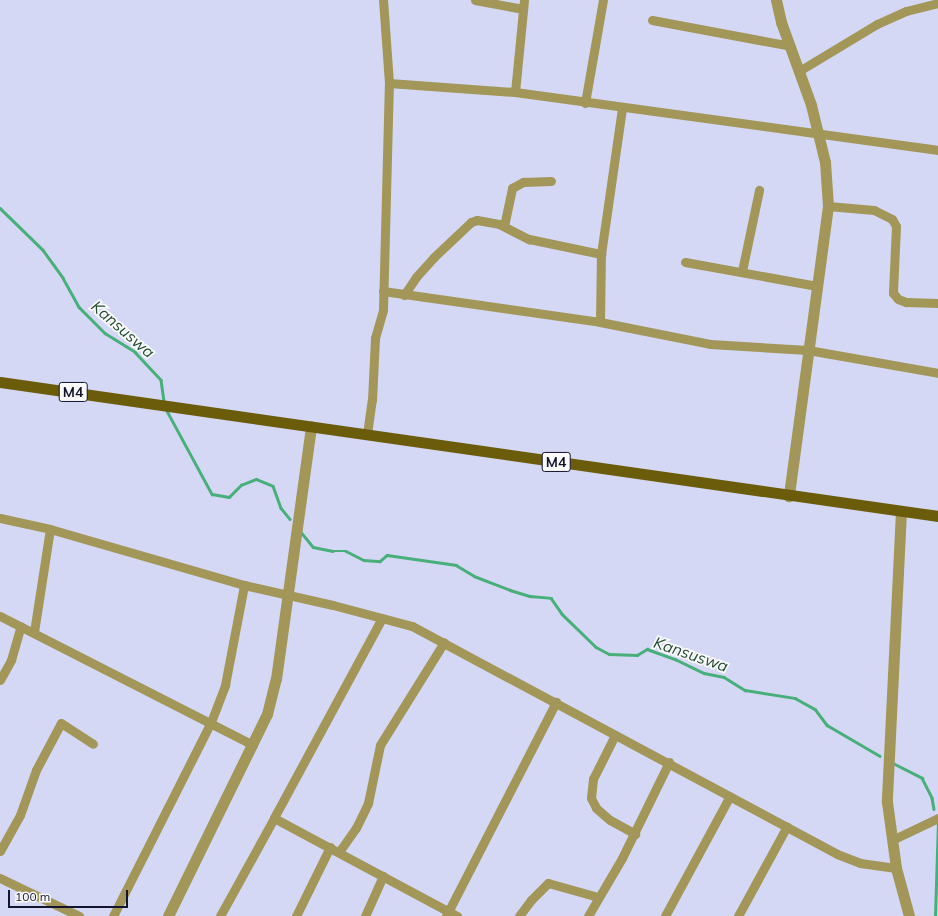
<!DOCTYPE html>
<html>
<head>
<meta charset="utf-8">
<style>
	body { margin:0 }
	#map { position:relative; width:938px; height:916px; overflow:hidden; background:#d4d8f4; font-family:Mulish,sans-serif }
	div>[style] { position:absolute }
	.stream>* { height:2.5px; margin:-1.25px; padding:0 1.25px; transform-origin:1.25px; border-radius:1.25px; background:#48af7b }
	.minor>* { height:9px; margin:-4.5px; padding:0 4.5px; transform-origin:4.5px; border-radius:4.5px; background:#a29658 }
	.tertiary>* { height:11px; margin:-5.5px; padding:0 5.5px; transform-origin:5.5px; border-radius:5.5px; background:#a29658 }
	.primary>* { height:11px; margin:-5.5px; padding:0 5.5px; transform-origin:5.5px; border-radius:5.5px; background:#6a5c0b }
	span { translate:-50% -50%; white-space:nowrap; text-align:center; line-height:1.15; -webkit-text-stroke:3.5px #fbfbfb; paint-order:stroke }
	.shield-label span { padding:1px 3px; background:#fbfbfb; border:1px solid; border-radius:3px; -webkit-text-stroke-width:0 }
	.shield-label { font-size:14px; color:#13142d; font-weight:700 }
	.water-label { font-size:16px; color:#1f4a33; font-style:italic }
	.scale { position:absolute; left:8px; top:890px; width:120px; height:18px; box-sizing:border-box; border:2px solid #13142d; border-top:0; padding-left:5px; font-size:12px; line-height:14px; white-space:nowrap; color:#13142d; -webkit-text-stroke:3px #fbfbfb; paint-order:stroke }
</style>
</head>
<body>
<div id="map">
	<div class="stream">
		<div style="left:0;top:208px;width:60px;rotate:44.3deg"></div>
		<div style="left:43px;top:250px;width:34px;rotate:54deg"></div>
		<div style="left:63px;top:278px;width:33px;rotate:61deg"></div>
		<div style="left:79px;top:307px;width:37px;rotate:45deg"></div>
		<div style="left:105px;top:333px;width:36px;rotate:32deg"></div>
		<div style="left:135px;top:352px;width:38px;rotate:47deg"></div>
		<div style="left:161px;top:380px;width:22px;rotate:82deg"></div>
		<div style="left:166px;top:409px;width:97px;rotate:61.6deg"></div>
		<div style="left:212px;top:494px;width:17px;rotate:10deg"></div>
		<div style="left:229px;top:497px;width:17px;rotate:-45deg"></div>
		<div style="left:241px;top:485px;width:16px;rotate:-22deg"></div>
		<div style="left:256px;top:479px;width:18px;rotate:22deg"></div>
		<div style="left:273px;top:486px;width:23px;rotate:70deg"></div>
		<div style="left:281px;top:508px;width:14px;rotate:51deg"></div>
		<div style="left:301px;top:532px;width:19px;rotate:51deg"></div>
		<div style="left:313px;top:547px;width:20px;rotate:11deg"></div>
		<div style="left:333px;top:551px;width:13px"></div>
		<div style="left:346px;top:551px;width:20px;rotate:27deg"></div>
		<div style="left:364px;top:560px;width:16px;rotate:4deg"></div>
		<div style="left:380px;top:561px;width:9px;rotate:-41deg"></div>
		<div style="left:387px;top:555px;width:70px;rotate:8.2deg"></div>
		<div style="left:456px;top:565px;width:21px;rotate:31deg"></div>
		<div style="left:474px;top:576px;width:39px;rotate:21deg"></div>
		<div style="left:510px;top:590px;width:21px;rotate:17deg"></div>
		<div style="left:530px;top:596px;width:21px;rotate:5deg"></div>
		<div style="left:551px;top:598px;width:19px;rotate:55deg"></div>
		<div style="left:562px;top:614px;width:47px;rotate:44.1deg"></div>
		<div style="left:596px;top:647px;width:15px;rotate:28deg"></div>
		<div style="left:609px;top:654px;width:28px;rotate:2deg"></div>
		<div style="left:637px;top:655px;width:12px;rotate:-31deg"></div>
		<div style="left:647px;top:649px;width:30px;rotate:20deg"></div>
		<div style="left:675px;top:659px;width:32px;rotate:26deg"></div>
		<div style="left:704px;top:673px;width:20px;rotate:11deg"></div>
		<div style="left:724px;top:677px;width:25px;rotate:32deg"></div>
		<div style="left:745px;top:690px;width:51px;rotate:9.1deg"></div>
		<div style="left:795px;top:698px;width:23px;rotate:29deg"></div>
		<div style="left:815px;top:709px;width:20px;rotate:53deg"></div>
		<div style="left:827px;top:725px;width:61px;rotate:30.3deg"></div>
		<div style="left:893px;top:763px;width:33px;rotate:27deg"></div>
		<div style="left:922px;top:778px;width:22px;rotate:63deg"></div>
		<div style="left:932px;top:798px;width:11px;rotate:80deg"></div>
		<div style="left:935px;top:916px;width:94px;rotate:-88.2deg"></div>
	</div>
	<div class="minor">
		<div style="left:475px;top:0;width:49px;rotate:10.6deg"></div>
		<div style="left:652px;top:20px;width:141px;rotate:10.6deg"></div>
		<div style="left:799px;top:71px;width:91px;rotate:-31.1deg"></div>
		<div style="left:877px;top:24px;width:32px;rotate:-24deg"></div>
		<div style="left:906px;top:11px;width:33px;rotate:-14deg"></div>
		<div style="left:389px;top:83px;width:126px;rotate:4.1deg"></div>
		<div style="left:515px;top:92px;width:427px;rotate:7.8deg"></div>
		<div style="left:515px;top:92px;width:92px;rotate:-84.4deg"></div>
		<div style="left:585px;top:103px;width:105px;rotate:-80.1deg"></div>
		<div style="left:828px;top:206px;width:46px;rotate:5deg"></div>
		<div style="left:874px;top:210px;width:20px;rotate:27deg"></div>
		<div style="left:892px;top:219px;width:8px;rotate:60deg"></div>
		<div style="left:896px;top:226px;width:67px;rotate:92.6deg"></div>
		<div style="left:893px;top:293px;width:8px;rotate:50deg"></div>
		<div style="left:898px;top:299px;width:9px;rotate:21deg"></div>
		<div style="left:906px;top:302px;width:32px;rotate:2deg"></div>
		<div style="left:504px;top:226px;width:39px;rotate:-78deg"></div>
		<div style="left:512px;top:188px;width:13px;rotate:-29deg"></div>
		<div style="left:523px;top:182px;width:28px;rotate:-2deg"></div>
		<div style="left:685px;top:262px;width:134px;rotate:10.3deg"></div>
		<div style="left:742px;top:271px;width:83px;rotate:-78.1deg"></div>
		<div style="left:383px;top:291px;width:219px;rotate:8.1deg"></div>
		<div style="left:600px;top:322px;width:112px;rotate:11.3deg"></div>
		<div style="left:710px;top:344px;width:98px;rotate:3.5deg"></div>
		<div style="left:808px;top:350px;width:132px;rotate:10deg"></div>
		<div style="left:404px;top:295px;width:22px;rotate:-56deg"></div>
		<div style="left:416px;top:277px;width:27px;rotate:-48deg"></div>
		<div style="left:434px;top:257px;width:51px;rotate:-43.4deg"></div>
		<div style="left:471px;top:222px;width:6px;rotate:-18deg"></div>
		<div style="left:477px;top:220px;width:22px;rotate:10deg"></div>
		<div style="left:499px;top:224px;width:34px;rotate:27deg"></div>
		<div style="left:529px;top:239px;width:74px;rotate:11.8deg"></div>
		<div style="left:600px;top:322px;width:68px;rotate:-89.2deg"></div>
		<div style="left:601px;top:254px;width:148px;rotate:-81.8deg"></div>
		<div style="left:367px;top:434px;width:34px;rotate:-82deg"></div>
		<div style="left:372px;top:400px;width:62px;rotate:-87.2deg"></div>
		<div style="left:375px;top:338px;width:29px;rotate:-74deg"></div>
		<div style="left:383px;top:310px;width:227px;rotate:-88.5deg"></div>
		<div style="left:389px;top:83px;width:83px;rotate:-94.1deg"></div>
		<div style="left:0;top:518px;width:51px;rotate:12.4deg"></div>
		<div style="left:50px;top:529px;width:202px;rotate:16.1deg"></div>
		<div style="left:244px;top:585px;width:91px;rotate:12.7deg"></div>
		<div style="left:333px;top:605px;width:82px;rotate:14.9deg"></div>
		<div style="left:412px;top:626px;width:482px;rotate:28.2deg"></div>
		<div style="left:837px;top:854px;width:25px;rotate:21deg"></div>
		<div style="left:860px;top:863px;width:36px;rotate:8deg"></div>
		<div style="left:0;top:616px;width:284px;rotate:27deg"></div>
		<div style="left:382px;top:618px;width:227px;rotate:118.4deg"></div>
		<div style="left:274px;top:818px;width:208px;rotate:28.2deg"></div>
		<div style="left:34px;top:632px;width:104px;rotate:-81.2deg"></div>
		<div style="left:0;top:680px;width:23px;rotate:-61deg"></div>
		<div style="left:11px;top:660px;width:35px;rotate:-74deg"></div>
		<div style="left:615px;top:735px;width:49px;rotate:116.6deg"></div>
		<div style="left:593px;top:779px;width:19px;rotate:96deg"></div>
		<div style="left:591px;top:798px;width:11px;rotate:63deg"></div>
		<div style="left:596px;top:808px;width:18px;rotate:41deg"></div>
		<div style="left:610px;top:820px;width:29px;rotate:29deg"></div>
		<div style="left:892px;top:840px;width:51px;rotate:-25.6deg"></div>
		<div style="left:0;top:851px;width:41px;rotate:-60.9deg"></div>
		<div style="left:20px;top:815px;width:48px;rotate:-70.4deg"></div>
		<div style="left:36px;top:770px;width:53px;rotate:-62deg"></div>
		<div style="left:61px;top:723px;width:38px;rotate:33deg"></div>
		<div style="left:339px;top:852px;width:29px;rotate:-55deg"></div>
		<div style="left:356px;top:828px;width:28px;rotate:-64deg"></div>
		<div style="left:368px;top:803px;width:59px;rotate:-78.3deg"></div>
		<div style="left:380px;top:745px;width:121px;rotate:-58.1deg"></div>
		<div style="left:0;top:878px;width:88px;rotate:25.7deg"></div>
		<div style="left:113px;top:916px;width:217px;rotate:-63.2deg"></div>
		<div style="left:211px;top:722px;width:40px;rotate:-69deg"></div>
		<div style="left:225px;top:685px;width:102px;rotate:-79.2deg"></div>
		<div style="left:220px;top:916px;width:112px;rotate:-61.1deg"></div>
		<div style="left:296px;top:916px;width:77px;rotate:-63.8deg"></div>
		<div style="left:365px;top:916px;width:44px;rotate:-65.8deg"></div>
		<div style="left:446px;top:916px;width:241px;rotate:-62.8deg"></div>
		<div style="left:519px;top:916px;width:20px;rotate:-53deg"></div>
		<div style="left:531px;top:900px;width:24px;rotate:-45deg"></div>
		<div style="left:548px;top:883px;width:52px;rotate:15.6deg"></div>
		<div style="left:588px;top:916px;width:67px;rotate:-59.6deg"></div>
		<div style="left:622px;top:858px;width:107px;rotate:-63.9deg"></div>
		<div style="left:665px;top:916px;width:136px;rotate:-61.6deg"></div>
		<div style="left:738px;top:916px;width:102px;rotate:-61.4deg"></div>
	</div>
	<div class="tertiary">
		<div style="left:776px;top:0;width:23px;rotate:77deg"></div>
		<div style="left:781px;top:22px;width:88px;rotate:70.1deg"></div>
		<div style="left:811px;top:105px;width:59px;rotate:76.2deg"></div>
		<div style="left:825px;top:162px;width:44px;rotate:86.1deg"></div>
		<div style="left:828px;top:206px;width:293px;rotate:97.7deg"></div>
		<div style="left:901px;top:511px;width:291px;rotate:92.8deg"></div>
		<div style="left:887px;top:802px;width:67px;rotate:82.2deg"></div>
		<div style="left:896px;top:868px;width:50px;rotate:74.8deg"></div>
		<div style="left:168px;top:916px;width:225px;rotate:-63.9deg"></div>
		<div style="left:267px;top:714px;width:36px;rotate:-76deg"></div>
		<div style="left:276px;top:679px;width:255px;rotate:-82.1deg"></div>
	</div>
	<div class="primary">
		<div style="left:0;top:382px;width:948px;rotate:8.13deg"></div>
	</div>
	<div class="shield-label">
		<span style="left:73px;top:392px">M4</span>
		<span style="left:556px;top:462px">M4</span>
	</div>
	<div class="water-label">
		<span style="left:123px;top:329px;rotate:41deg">Kansuswa</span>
		<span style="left:691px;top:654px;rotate:19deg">Kansuswa</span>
	</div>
	<div class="scale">100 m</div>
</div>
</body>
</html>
